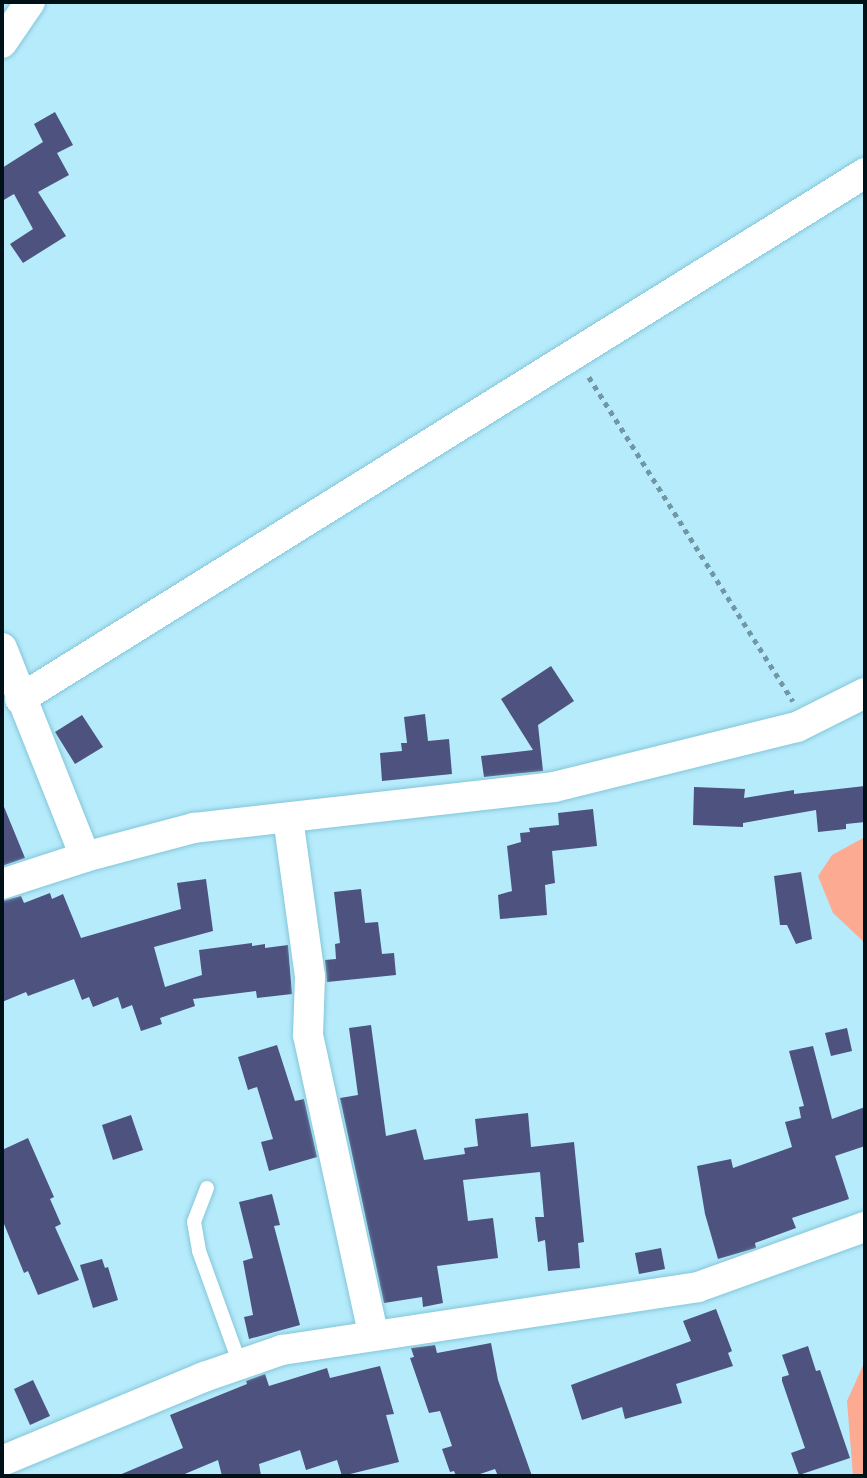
<!DOCTYPE html>
<html>
<head>
<meta charset="utf-8">
<style>
	body { margin:0 }
	#map { position:relative; width:867px; height:1478px; overflow:hidden; background:#b6ebfb; font-family:"DejaVu Sans",sans-serif }
	div>[style] { position:absolute }
	.green>* { inset:0; background:#fcab92 }
	.building>* { inset:0; background:#4d527e }
	.path>* { height:4.5px; margin-top:-2.25px; transform-origin:0; background:repeating-linear-gradient(90deg,#7097a3 0 5px,transparent 0 10px) }
	.roads { filter:drop-shadow(0 0 2px #83c6d9) drop-shadow(0 0 2px #83c6d9) }
	.service>* { height:14px; margin:-7px; padding:0 7px; transform-origin:7px; border-radius:7px; background:#fff }
	.minor>* { height:30px; margin:-15px; padding:0 15px; transform-origin:15px; border-radius:15px; background:#fff }
	span { translate:-50% -50%; white-space:nowrap; text-align:center; line-height:1.15; -webkit-text-stroke:7px #fff; paint-order:stroke }
	.frame { position:absolute; inset:0; border:4px solid #001017; pointer-events:none }
</style>
</head>
<body>
<div id="map">
	<div class="green">
		<div style="clip-path:polygon(865px 837px,865px 943px,833px 913px,818px 876px,832px 855px)"></div>
		<div style="clip-path:polygon(865px 1361px,865px 1476px,853px 1476px,847px 1401px)"></div>
	</div>
	<div class="building">
		<div style="clip-path:polygon(55px 112px,73px 145px,57px 153px,69px 175px,38px 192px,66px 236px,23px 263px,10px 244px,33px 229px,14px 194px,2px 201px,2px 168px,43px 142px,34px 124px)"></div>
		<div style="clip-path:polygon(551px 666px,574px 701px,538px 725px,543px 771px,484px 777px,481px 756px,533px 750px,501px 699px)"></div>
		<div style="clip-path:polygon(425px 714px,428px 741px,449px 739px,452px 774px,382px 781px,380px 753px,402px 751px,401px 743px,407px 743px,404px 717px)"></div>
		<div style="clip-path:polygon(82px 715px,103px 747px,75px 764px,55px 732px)"></div>
		<div style="clip-path:polygon(865px 786px,865px 822px,846px 824px,846px 829px,818px 832px,816px 810px,743px 823px,743px 827px,693px 825px,694px 787px,745px 789px,744px 798px,794px 790px,794px 794px)"></div>
		<div style="clip-path:polygon(2px 802px,25px 858px,2px 866px)"></div>
		<div style="clip-path:polygon(593px 809px,597px 846px,552px 851px,555px 883px,545px 885px,547px 915px,500px 919px,498px 895px,512px 891px,507px 846px,521px 842px,520px 833px,530px 832px,529px 828px,559px 825px,558px 813px)"></div>
		<div style="clip-path:polygon(801px 872px,812px 939px,796px 944px,787px 925px,780px 925px,774px 876px)"></div>
		<div style="clip-path:polygon(206px 879px,213px 931px,154px 947px,165px 987px,202px 975px,199px 950px,252px 943px,252px 946px,265px 944px,265px 948px,288px 945px,292px 994px,257px 998px,256px 991px,193px 999px,195px 1006px,160px 1018px,162px 1024px,141px 1031px,132px 1005px,122px 1009px,118px 997px,93px 1007px,89px 997px,82px 1000px,74px 979px,28px 996px,26px 992px,2px 1002px,2px 901px,21px 896px,24px 903px,50px 893px,52px 899px,63px 894px,81px 938px,181px 909px,177px 883px)"></div>
		<div style="clip-path:polygon(361px 889px,365px 923px,378px 922px,382px 954px,394px 953px,396px 975px,327px 982px,325px 960px,336px 959px,335px 944px,340px 943px,334px 892px)"></div>
		<div style="clip-path:polygon(371px 1025px,386px 1136px,416px 1129px,424px 1160px,465px 1154px,464px 1148px,478px 1146px,475px 1119px,528px 1113px,531px 1147px,574px 1142px,584px 1242px,578px 1243px,580px 1268px,548px 1271px,545px 1240px,538px 1242px,535px 1217px,544px 1217px,540px 1172px,463px 1180px,468px 1221px,493px 1218px,498px 1258px,437px 1266px,443px 1303px,423px 1307px,422px 1297px,384px 1303px,340px 1098px,358px 1095px,349px 1028px)"></div>
		<div style="clip-path:polygon(847px 1028px,852px 1051px,831px 1056px,825px 1033px)"></div>
		<div style="clip-path:polygon(277px 1045px,295px 1101px,304px 1099px,317px 1157px,269px 1171px,261px 1142px,273px 1139px,257px 1087px,248px 1090px,238px 1057px)"></div>
		<div style="clip-path:polygon(813px 1046px,832px 1119px,865px 1107px,865px 1146px,835px 1156px,849px 1199px,792px 1218px,796px 1228px,755px 1243px,756px 1248px,718px 1259px,705px 1214px,697px 1166px,731px 1159px,733px 1168px,792px 1147px,785px 1122px,801px 1118px,799px 1107px,804px 1106px,789px 1051px)"></div>
		<div style="clip-path:polygon(131px 1115px,143px 1150px,113px 1160px,102px 1125px)"></div>
		<div style="clip-path:polygon(28px 1138px,54px 1197px,50px 1199px,61px 1224px,55px 1227px,79px 1280px,38px 1295px,28px 1271px,24px 1273px,2px 1219px,2px 1150px)"></div>
		<div style="clip-path:polygon(272px 1194px,280px 1225px,274px 1226px,300px 1325px,249px 1339px,244px 1317px,253px 1315px,243px 1261px,253px 1258px,239px 1202px)"></div>
		<div style="clip-path:polygon(661px 1248px,665px 1269px,639px 1274px,635px 1253px)"></div>
		<div style="clip-path:polygon(102px 1259px,105px 1268px,108px 1267px,118px 1300px,93px 1308px,80px 1265px)"></div>
		<div style="clip-path:polygon(716px 1309px,732px 1351px,728px 1353px,733px 1366px,676px 1384px,682px 1403px,625px 1419px,622px 1407px,582px 1420px,571px 1385px,691px 1341px,683px 1321px)"></div>
		<div style="clip-path:polygon(491px 1343px,498px 1380px,532px 1476px,498px 1476px,495px 1469px,474px 1476px,456px 1476px,454px 1471px,450px 1472px,442px 1449px,452px 1446px,440px 1411px,429px 1413px,410px 1358px,414px 1357px,411px 1348px,435px 1345px,437px 1353px)"></div>
		<div style="clip-path:polygon(808px 1346px,816px 1371px,820px 1370px,850px 1458px,799px 1475px,791px 1453px,805px 1448px,782px 1381px,782px 1377px,789px 1375px,782px 1355px)"></div>
		<div style="clip-path:polygon(380px 1366px,394px 1414px,386px 1415px,399px 1462px,342px 1476px,337px 1460px,306px 1470px,300px 1450px,259px 1464px,261px 1476px,222px 1476px,218px 1460px,180px 1476px,117px 1476px,183px 1448px,170px 1415px,247px 1384px,246px 1381px,265px 1374px,269px 1386px,327px 1368px,330px 1378px)"></div>
		<div style="clip-path:polygon(33px 1380px,50px 1416px,30px 1425px,14px 1389px)"></div>
	</div>
	<div class="path">
		<div style="left:589px;top:377px;width:383px;rotate:57.8deg"></div>
	</div>
	<div class="roads">
		<div class="service">
			<div style="left:207px;top:1188px;width:36px;rotate:111deg"></div>
			<div style="left:194px;top:1222px;width:29px;rotate:80deg"></div>
			<div style="left:199px;top:1251px;width:120px;rotate:70.1deg"></div>
		</div>
		<div class="minor">
			<div style="left:2px;top:43px;width:50px;rotate:-55.7deg"></div>
			<div style="left:2px;top:648px;width:225px;rotate:68.3deg"></div>
			<div style="left:20px;top:699px;width:995px;rotate:-31.9deg"></div>
			<div style="left:288px;top:818px;width:160px;rotate:82.1deg"></div>
			<div style="left:310px;top:976px;width:59px;rotate:91.9deg"></div>
			<div style="left:308px;top:1035px;width:306px;rotate:77.7deg"></div>
			<div style="left:2px;top:884px;width:87px;rotate:-18deg"></div>
			<div style="left:85px;top:857px;width:113px;rotate:-14.9deg"></div>
			<div style="left:194px;top:828px;width:362px;rotate:-6.5deg"></div>
			<div style="left:554px;top:787px;width:250px;rotate:-13.9deg"></div>
			<div style="left:797px;top:727px;width:76px;rotate:-26.6deg"></div>
			<div style="left:2px;top:1461px;width:219px;rotate:-22.6deg"></div>
			<div style="left:204px;top:1377px;width:83px;rotate:-19.1deg"></div>
			<div style="left:282px;top:1350px;width:421px;rotate:-8.6deg"></div>
			<div style="left:698px;top:1287px;width:177px;rotate:-19.8deg"></div>
		</div>
	</div>
	<div class="frame"></div>
</div>
</body>
</html>
